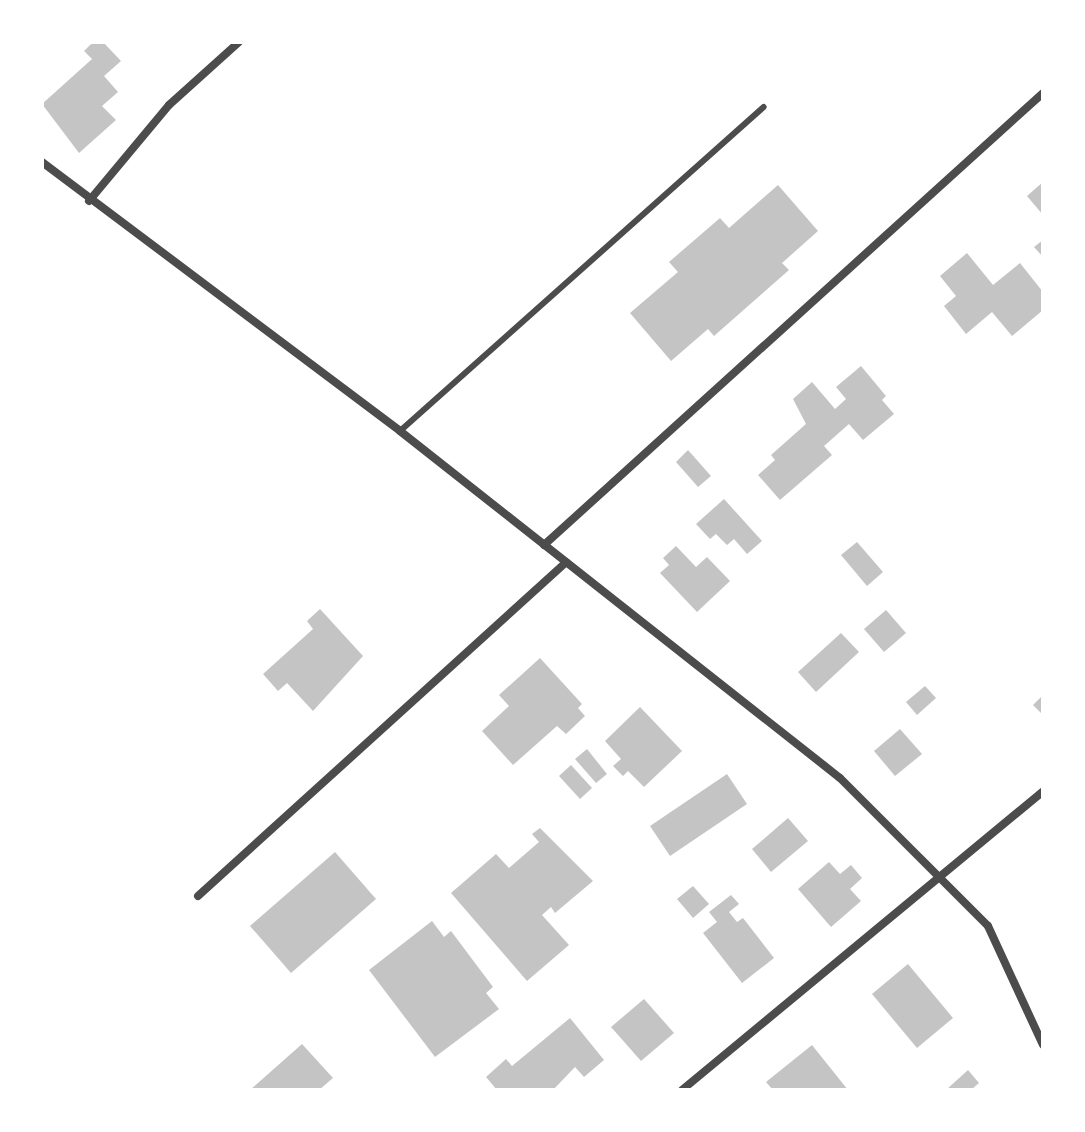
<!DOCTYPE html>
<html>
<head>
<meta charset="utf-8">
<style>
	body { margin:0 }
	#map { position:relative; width:1085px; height:1132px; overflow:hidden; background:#fff; font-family:Figtree,sans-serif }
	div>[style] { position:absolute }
	.building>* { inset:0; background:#c4c4c4 }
	.service>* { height:6px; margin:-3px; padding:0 3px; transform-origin:3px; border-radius:3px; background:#4c4c4c }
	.minor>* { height:8px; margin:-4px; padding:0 4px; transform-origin:4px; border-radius:4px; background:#4c4c4c }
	span { translate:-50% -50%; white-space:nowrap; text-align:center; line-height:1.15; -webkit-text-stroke:7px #fff; paint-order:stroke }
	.frame { position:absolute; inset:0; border:44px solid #fff; pointer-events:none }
</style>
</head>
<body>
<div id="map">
	<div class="building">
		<div style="clip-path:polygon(93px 42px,103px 42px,121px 61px,104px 76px,118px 92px,102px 106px,116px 120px,79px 153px,42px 104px,92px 59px,84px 51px)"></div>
		<div style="clip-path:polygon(1043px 182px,1043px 215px,1027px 196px)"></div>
		<div style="clip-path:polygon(778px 185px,818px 231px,782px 263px,789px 270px,714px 336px,708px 329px,671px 361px,630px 313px,678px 272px,669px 262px,720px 218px,729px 228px)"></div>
		<div style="clip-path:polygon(1043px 240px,1043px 257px,1034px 247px)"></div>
		<div style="clip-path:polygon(967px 253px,993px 285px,1020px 263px,1043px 292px,1043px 310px,1012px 336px,992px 312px,966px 334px,944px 306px,956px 296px,940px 276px)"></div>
		<div style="clip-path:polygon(861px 366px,886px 396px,882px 400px,894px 414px,863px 440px,849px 424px,824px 446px,832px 455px,780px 500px,758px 475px,775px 460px,771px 455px,806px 424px,793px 399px,812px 382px,835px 409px,846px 399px,836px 387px)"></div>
		<div style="clip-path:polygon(688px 450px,711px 476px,698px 487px,676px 462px)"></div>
		<div style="clip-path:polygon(724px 499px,762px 541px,747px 554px,734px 539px,727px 545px,716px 534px,710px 539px,696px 524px)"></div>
		<div style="clip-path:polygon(857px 542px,883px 572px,867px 586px,841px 555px)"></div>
		<div style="clip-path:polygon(676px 546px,696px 567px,707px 557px,730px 581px,697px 612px,660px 573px,669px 565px,663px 558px)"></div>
		<div style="clip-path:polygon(320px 609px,363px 656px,313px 711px,287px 683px,278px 691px,263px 674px,313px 629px,307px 621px)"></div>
		<div style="clip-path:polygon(886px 610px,906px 633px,884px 652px,864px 629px)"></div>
		<div style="clip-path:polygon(841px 633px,859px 652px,816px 692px,798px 672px)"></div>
		<div style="clip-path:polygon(540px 658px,582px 704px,578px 708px,585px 716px,566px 734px,557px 726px,513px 765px,482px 731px,509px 706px,499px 695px)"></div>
		<div style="clip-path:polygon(925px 686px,936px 698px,917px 715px,906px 702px)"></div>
		<div style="clip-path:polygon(1043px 695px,1043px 715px,1033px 705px)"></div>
		<div style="clip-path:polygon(640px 707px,682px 751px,644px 787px,628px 771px,623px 776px,613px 766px,621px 759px,605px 741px)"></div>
		<div style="clip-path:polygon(900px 729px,922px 754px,895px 776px,874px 751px)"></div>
		<div style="clip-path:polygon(587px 749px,607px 774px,596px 783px,575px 759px)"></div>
		<div style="clip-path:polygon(571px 765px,592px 788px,580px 799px,559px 776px)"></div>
		<div style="clip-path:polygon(727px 774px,747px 804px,670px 856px,650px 826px)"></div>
		<div style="clip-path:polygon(788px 818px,808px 841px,771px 872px,752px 849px)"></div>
		<div style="clip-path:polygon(540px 828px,593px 881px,555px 913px,551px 907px,542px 915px,569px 945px,527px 981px,451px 893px,496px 854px,509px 868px,539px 842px,532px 834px)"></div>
		<div style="clip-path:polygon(335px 852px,376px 899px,291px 973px,250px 926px)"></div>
		<div style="clip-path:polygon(829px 862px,840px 874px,851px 865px,862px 878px,850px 889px,861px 901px,831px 927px,798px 889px)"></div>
		<div style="clip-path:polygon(693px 886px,709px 904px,693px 918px,677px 899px)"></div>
		<div style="clip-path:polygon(731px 895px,739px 904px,729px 912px,737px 922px,743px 918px,774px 958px,742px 983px,703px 933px,717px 922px,709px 912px)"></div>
		<div style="clip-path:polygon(432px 921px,444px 937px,451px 931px,493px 987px,486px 993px,499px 1009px,435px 1057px,369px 970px)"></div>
		<div style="clip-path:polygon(908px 964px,953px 1018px,917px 1048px,872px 994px)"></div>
		<div style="clip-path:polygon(644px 999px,674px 1033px,641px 1061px,611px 1027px)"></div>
		<div style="clip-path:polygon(570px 1018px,604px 1060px,584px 1077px,575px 1067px,553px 1090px,497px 1090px,486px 1077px,506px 1059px,512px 1066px)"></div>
		<div style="clip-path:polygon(302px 1044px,333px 1078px,319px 1090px,250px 1090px)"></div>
		<div style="clip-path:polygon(812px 1045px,848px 1090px,773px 1090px,766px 1082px)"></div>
		<div style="clip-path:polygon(968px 1070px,979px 1083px,971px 1090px,946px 1090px)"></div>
	</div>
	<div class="service">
		<div style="left:400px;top:431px;width:487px;rotate:-41.7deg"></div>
	</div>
	<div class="minor">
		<div style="left:42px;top:162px;width:448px;rotate:36.9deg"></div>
		<div style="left:400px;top:431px;width:560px;rotate:38.26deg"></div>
		<div style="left:840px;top:778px;width:209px;rotate:45deg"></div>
		<div style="left:988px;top:926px;width:131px;rotate:65.2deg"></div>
		<div style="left:89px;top:201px;width:125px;rotate:-50.2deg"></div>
		<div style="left:169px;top:105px;width:94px;rotate:-42deg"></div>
		<div style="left:544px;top:545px;width:673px;rotate:-42.17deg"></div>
		<div style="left:198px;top:896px;width:497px;rotate:-42.2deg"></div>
		<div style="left:682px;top:1090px;width:469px;rotate:-39.6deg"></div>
	</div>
	<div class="frame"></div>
</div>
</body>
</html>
